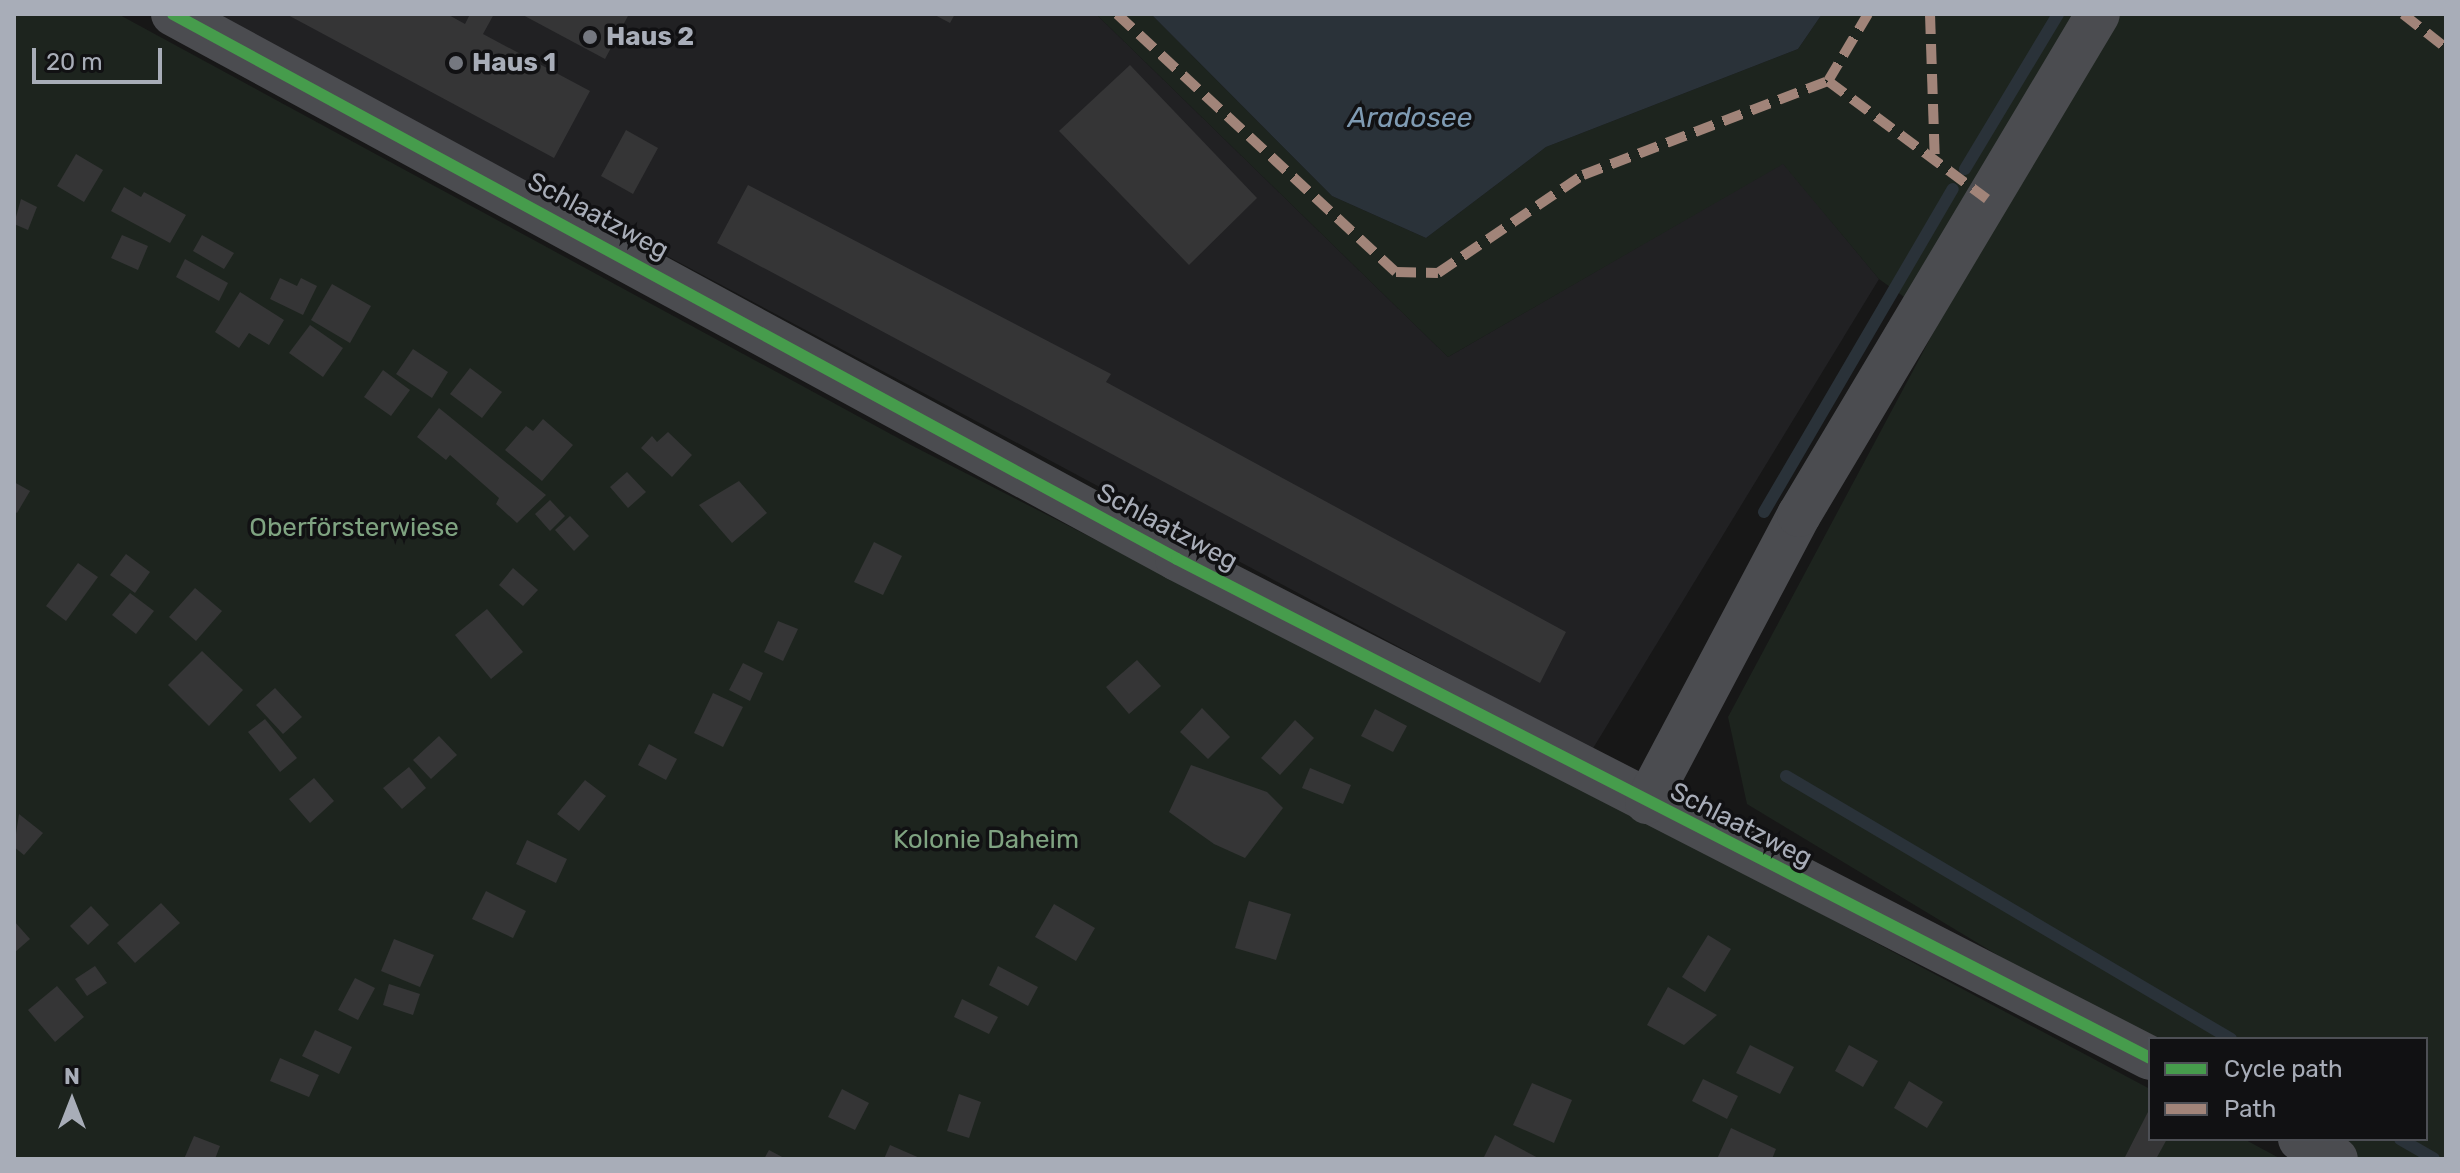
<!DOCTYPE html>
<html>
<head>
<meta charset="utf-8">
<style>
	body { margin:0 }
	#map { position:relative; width:2460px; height:1173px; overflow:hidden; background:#171717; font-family:Rubik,sans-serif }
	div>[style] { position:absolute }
	.built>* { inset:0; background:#212123 }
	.green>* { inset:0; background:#1d241e }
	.water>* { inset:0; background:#2a3239 }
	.stream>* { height:12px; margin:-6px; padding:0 6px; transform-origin:6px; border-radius:6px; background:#2a3239 }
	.building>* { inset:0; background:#353536 }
	.minor>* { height:44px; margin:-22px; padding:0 22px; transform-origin:22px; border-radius:22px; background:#4b4c50 }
	.quiet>* { height:10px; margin-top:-5px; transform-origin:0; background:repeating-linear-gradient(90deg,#a18479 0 20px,transparent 0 30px) }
	.cycleway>* { height:12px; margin:-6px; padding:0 6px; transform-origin:6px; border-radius:6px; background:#469c4c }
	.dots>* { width:22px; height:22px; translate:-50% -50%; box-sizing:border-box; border:4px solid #111113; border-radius:50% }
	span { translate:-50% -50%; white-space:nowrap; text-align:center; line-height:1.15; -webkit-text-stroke:7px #111113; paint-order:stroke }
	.poi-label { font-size:26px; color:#a8adb8; font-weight:700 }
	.left { translate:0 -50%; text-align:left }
	.street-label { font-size:26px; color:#a8adb8 }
	.park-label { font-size:26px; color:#7fa381 }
	.water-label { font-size:28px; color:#7f9bb3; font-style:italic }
	.frame { position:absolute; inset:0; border:16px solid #a8adb8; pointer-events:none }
	.legend { position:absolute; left:2148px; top:1037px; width:280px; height:104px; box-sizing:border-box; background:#111113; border:2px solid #4d4f55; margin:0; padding:10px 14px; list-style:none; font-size:24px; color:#a8adb8 }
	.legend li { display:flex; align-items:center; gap:16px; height:40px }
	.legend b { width:40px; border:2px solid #4d4f55 }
	.north { position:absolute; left:32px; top:1061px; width:80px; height:80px; -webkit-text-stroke:6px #111113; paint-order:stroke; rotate:0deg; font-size:22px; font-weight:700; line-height:32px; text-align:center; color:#a8adb8 }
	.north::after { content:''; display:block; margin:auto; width:28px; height:36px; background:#a8adb8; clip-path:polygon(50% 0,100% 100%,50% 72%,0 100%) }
	.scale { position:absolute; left:32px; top:48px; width:130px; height:36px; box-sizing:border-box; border:4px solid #a8adb8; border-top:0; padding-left:10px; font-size:24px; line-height:28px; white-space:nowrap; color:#a8adb8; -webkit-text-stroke:6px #111113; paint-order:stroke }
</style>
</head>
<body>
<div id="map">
	<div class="built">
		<div style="clip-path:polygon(214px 14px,1096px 14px,1448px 357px,1783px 163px,1879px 279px,1592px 750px)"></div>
	</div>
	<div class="green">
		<div style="clip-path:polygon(14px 14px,118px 14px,909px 444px,1745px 873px,2150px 1089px,2150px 1139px,2244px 1139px,2281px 1159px,14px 1159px)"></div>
		<div style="clip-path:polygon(1096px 14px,1151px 14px,1332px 196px,1426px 238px,1546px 147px,1798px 49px,1822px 14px,2446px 14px,2446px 1159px,2359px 1159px,2321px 1139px,2426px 1139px,2426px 1039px,2150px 1039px,2150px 1047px,1747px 804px,1728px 717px,1939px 322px,1879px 279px,1783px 164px,1448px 357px)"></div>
	</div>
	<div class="water">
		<div style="clip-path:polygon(1151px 14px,1822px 14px,1798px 49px,1546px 147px,1426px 238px,1332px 196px)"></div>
	</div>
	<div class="stream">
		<div style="left:1965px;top:169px;width:181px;rotate:-59deg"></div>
		<div style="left:1764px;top:512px;width:374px;rotate:-59.7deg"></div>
		<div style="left:1786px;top:776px;width:517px;rotate:30.58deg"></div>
		<div style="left:2400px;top:1139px;width:39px;rotate:30deg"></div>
	</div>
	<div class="building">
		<div style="clip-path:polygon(286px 14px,447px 14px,465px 24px,470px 14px,494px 14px,483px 34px,590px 91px,554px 158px)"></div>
		<div style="clip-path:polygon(521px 14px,629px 14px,605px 59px)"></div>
		<div style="clip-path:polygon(933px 14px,955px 14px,950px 23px)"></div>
		<div style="clip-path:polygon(1130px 65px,1257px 198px,1189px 265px,1059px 131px)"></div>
		<div style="clip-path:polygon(626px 130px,658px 148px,633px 194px,601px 176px)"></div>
		<div style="clip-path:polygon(76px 154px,103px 170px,84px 202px,57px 186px)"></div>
		<div style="clip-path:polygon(748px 185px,1111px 374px,1106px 382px,1566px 632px,1540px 683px,717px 243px)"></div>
		<div style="clip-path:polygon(124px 187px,141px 197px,144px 192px,186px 215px,170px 243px,111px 211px)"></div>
		<div style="clip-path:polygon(21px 199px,37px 207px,28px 230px,14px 224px)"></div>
		<div style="clip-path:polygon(122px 235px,148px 246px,138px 270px,111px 258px)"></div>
		<div style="clip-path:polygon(202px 235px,234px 253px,224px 269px,193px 251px)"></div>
		<div style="clip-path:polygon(185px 259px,228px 283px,219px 301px,176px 277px)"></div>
		<div style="clip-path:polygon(280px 278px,297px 286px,301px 278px,317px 286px,303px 315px,270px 299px)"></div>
		<div style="clip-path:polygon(332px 284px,371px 306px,350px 343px,311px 320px)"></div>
		<div style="clip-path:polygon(240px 292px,284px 320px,269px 345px,249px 333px,239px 348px,215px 332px)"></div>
		<div style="clip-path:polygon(310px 325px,343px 348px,323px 377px,289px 353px)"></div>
		<div style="clip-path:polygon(413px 349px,448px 372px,432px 398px,396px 374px)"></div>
		<div style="clip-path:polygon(470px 368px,502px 392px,482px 418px,450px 394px)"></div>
		<div style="clip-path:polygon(383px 370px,410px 390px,391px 416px,364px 397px)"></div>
		<div style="clip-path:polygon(439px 408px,546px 495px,517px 523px,496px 504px,499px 498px,450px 455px,446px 460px,417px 437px)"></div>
		<div style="clip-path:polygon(543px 419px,573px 445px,542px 481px,505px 450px,526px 426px,533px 431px)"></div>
		<div style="clip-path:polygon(668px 432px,692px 455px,672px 477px,641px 448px,652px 436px,657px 442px)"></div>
		<div style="clip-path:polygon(627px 472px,646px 492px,628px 508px,610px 487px)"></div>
		<div style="clip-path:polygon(739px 481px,767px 513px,732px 543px,699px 505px)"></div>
		<div style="clip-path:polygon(14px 482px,30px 491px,17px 513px,14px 511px)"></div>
		<div style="clip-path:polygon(550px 500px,565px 516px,550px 531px,535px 514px)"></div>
		<div style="clip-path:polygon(570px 516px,589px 536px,574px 551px,555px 530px)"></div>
		<div style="clip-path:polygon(874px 542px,902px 556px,883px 595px,854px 582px)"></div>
		<div style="clip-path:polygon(126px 554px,150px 572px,135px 593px,110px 575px)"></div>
		<div style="clip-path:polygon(78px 563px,98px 577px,66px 621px,46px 606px)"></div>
		<div style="clip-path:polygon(513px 568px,538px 590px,523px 606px,499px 585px)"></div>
		<div style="clip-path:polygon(195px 588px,222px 611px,196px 641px,169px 617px)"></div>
		<div style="clip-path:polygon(130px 593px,154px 611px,136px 634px,112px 615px)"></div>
		<div style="clip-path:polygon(487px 609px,523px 652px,491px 679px,455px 635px)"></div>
		<div style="clip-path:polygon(778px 621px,798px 629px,783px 661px,764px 652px)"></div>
		<div style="clip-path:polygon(202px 651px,243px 690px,209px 726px,168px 685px)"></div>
		<div style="clip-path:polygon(1137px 660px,1161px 686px,1129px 714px,1106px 687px)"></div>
		<div style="clip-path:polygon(743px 663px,763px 673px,750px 701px,729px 690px)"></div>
		<div style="clip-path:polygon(275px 688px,302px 717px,283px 734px,256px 705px)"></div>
		<div style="clip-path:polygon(713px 693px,743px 707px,723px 747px,694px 733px)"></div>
		<div style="clip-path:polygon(1202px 708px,1230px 737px,1208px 759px,1180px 732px)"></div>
		<div style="clip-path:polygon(1375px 709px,1407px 726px,1393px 752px,1361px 736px)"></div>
		<div style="clip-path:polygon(265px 719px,297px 758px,280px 772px,248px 732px)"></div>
		<div style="clip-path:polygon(1295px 720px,1314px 738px,1280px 775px,1261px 758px)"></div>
		<div style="clip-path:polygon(439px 736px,457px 755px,431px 779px,413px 760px)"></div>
		<div style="clip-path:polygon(649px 744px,677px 759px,666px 780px,638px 765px)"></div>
		<div style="clip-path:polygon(1191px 765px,1267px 792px,1283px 808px,1245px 858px,1214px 844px,1169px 812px)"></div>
		<div style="clip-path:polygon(409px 767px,426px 788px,402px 809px,383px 788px)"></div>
		<div style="clip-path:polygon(1310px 768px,1351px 785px,1343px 804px,1302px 788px)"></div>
		<div style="clip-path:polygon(314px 778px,334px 801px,310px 823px,289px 799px)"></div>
		<div style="clip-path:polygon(585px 780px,606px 796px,579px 831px,557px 814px)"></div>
		<div style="clip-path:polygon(19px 814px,43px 833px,24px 855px,14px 847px)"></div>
		<div style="clip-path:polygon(527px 840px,567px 859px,556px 883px,516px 864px)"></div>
		<div style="clip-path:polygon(486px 891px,526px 911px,513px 938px,472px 919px)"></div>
		<div style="clip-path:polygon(1249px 901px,1291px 914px,1276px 960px,1235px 948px)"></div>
		<div style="clip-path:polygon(161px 903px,180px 923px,135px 963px,117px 943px)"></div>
		<div style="clip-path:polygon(1054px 904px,1095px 928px,1076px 961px,1035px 937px)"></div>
		<div style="clip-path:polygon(91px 906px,109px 925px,88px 945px,70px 926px)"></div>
		<div style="clip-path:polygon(14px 921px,30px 939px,14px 953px)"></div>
		<div style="clip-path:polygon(1708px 935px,1731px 949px,1705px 992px,1682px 977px)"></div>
		<div style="clip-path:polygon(394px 939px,434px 955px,420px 987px,381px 971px)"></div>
		<div style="clip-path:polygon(95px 966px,107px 983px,87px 996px,75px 979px)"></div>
		<div style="clip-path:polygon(998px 966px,1038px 987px,1028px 1006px,989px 985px)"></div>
		<div style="clip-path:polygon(355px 978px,375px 988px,358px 1020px,338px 1010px)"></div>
		<div style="clip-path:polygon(389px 984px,420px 994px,413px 1015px,383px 1005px)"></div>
		<div style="clip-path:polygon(57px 986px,84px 1017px,55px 1042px,28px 1010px)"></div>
		<div style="clip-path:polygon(1668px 987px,1717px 1015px,1684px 1045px,1647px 1025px)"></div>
		<div style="clip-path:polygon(962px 999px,998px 1017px,989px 1034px,954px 1017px)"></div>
		<div style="clip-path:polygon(315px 1030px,352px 1047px,339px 1074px,302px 1056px)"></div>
		<div style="clip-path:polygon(1750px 1045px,1794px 1067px,1780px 1094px,1736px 1073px)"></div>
		<div style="clip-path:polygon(1849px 1045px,1878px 1061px,1863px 1087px,1835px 1071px)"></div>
		<div style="clip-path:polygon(280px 1058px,319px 1075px,309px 1097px,270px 1081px)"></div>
		<div style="clip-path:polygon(1703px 1079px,1738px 1096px,1727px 1119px,1692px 1101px)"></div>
		<div style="clip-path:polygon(1909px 1081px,1943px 1102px,1927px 1128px,1894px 1108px)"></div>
		<div style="clip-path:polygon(1532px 1083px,1572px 1100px,1554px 1143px,1513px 1125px)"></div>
		<div style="clip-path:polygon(842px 1089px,869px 1103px,855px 1130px,828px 1117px)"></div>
		<div style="clip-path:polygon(959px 1094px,981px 1102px,969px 1138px,947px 1131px)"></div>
		<div style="clip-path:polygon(2150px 1108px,2150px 1139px,2167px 1139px,2156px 1159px,2129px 1159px,2125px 1157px)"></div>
		<div style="clip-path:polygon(1731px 1128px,1776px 1149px,1772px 1159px,1717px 1159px)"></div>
		<div style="clip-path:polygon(1495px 1135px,1540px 1159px,1483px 1159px)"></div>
		<div style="clip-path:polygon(194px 1136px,220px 1146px,215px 1159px,184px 1159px)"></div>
		<div style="clip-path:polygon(890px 1145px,922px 1159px,884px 1159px)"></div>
		<div style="clip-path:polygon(769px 1150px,786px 1159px,764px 1159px)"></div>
	</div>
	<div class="minor">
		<div style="left:173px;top:14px;width:1142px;rotate:28.49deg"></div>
		<div style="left:1177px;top:559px;width:1093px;rotate:27.15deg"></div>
		<div style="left:1647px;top:802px;width:325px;rotate:-62.1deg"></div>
		<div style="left:1799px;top:515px;width:583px;rotate:-59.17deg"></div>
		<div style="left:2300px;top:1139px;width:41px;rotate:29.1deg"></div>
	</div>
	<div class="quiet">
		<div style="left:1117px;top:14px;width:380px;rotate:42.8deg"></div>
		<div style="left:1396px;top:272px;width:42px;rotate:1.4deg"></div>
		<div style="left:1438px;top:273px;width:175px;rotate:-34.1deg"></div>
		<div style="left:1583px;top:175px;width:262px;rotate:-21deg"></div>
		<div style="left:1828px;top:81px;width:78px;rotate:-59.2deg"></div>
		<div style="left:1930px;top:14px;width:149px;rotate:88.1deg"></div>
		<div style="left:2403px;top:14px;width:55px;rotate:38.3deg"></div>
		<div style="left:1828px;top:81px;width:198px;rotate:36.6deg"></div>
	</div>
	<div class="cycleway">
		<div style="left:173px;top:14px;width:1142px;rotate:28.49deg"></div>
		<div style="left:1177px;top:559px;width:1093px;rotate:27.15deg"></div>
	</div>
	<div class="dots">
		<div style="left:590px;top:37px;background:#757880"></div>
		<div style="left:456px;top:63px;background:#757880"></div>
	</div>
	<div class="poi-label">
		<span class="left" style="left:606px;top:37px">Haus 2</span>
		<span class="left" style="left:472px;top:63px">Haus 1</span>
	</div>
	<div class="street-label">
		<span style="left:598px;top:216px;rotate:28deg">Schlaatzweg</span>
		<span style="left:1167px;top:527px;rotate:28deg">Schlaatzweg</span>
		<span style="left:1741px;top:825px;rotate:27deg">Schlaatzweg</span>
	</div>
	<div class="park-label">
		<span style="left:354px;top:528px">Oberförsterwiese</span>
		<span style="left:986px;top:840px">Kolonie Daheim</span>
	</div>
	<div class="water-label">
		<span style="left:1410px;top:118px">Aradosee</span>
	</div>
	<div class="frame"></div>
	<ul class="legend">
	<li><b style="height:10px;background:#469c4c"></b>Cycle path</li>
	<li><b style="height:10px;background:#a18479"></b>Path</li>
	</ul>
	<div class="north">N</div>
	<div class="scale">20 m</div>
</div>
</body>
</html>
